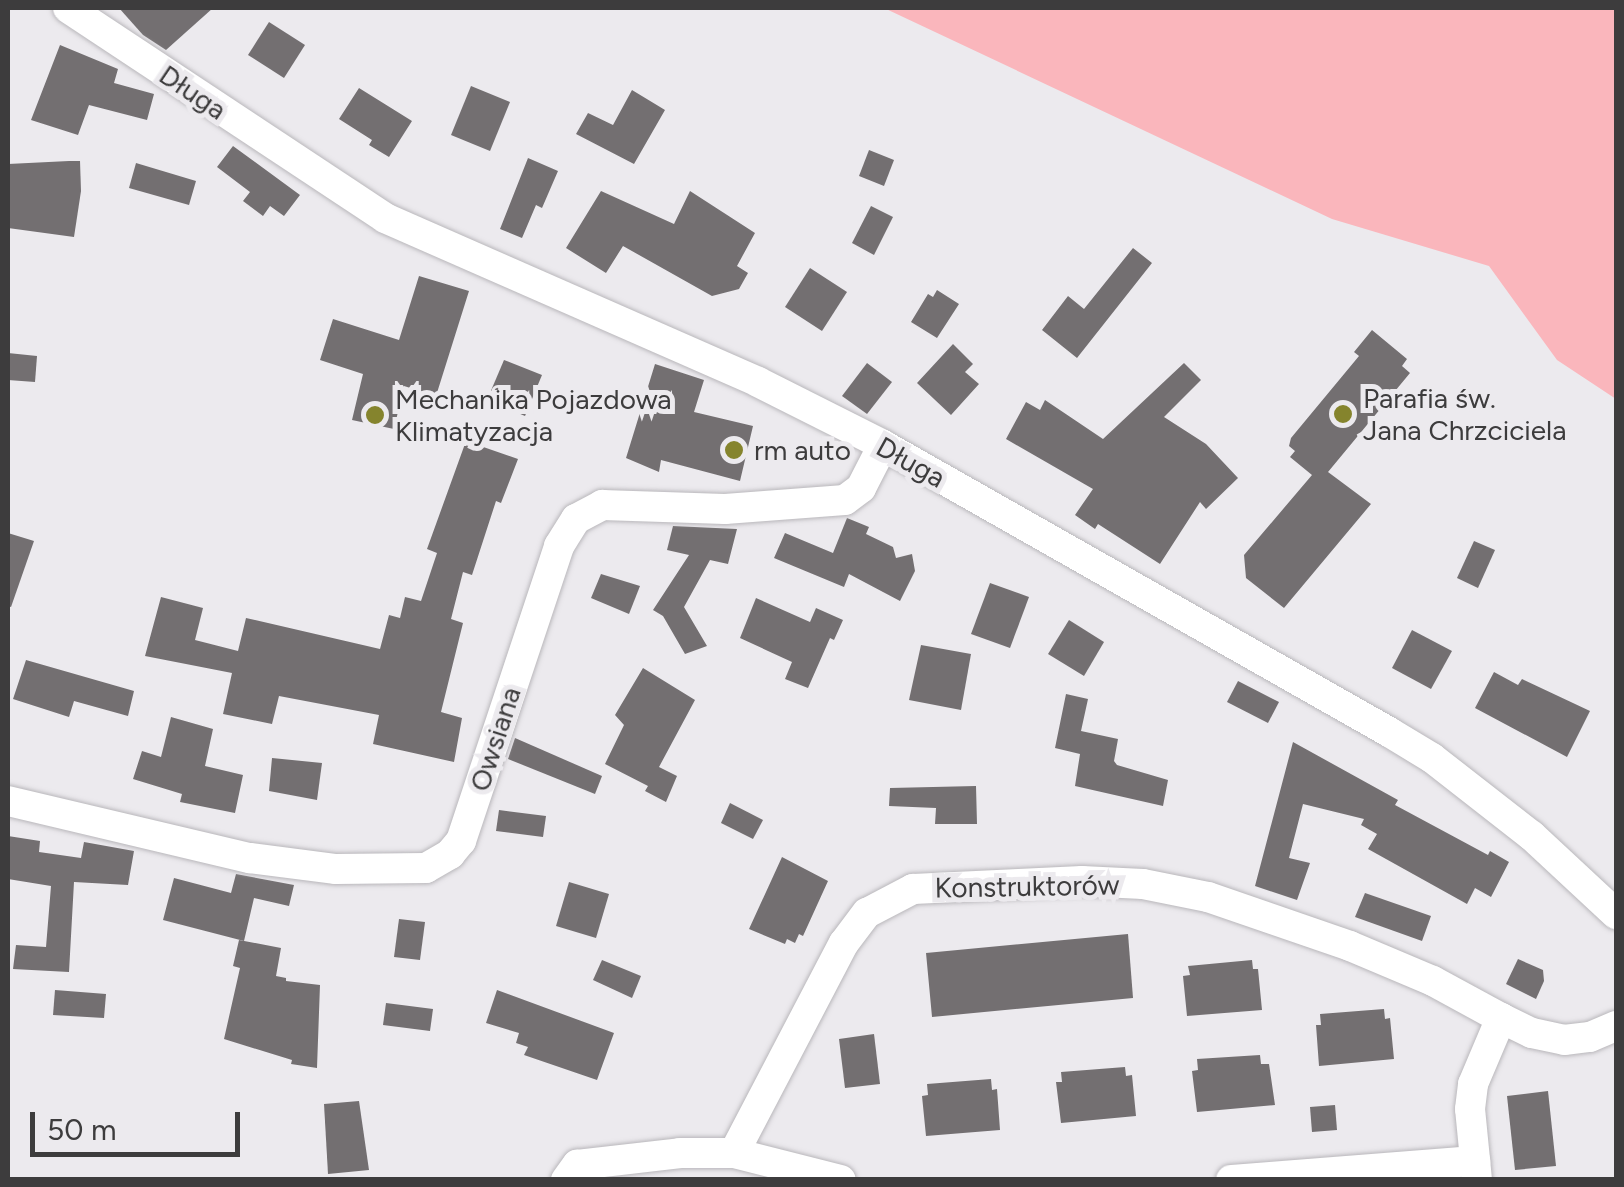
<!DOCTYPE html>
<html>
<head>
<meta charset="utf-8">
<style>
	body { margin:0 }
	#map { position:relative; width:1624px; height:1187px; overflow:hidden; background:#eceaee; font-family:Figtree,sans-serif }
	div>[style] { position:absolute }
	.green>* { inset:0; background:#fab6bc }
	.building>* { inset:0; background:#736f71 }
	.roads { filter:drop-shadow(0 0 2px #b9b7bb) drop-shadow(0 0 2px #b9b7bb) }
	.street>* { height:30px; margin:-15px; padding:0 15px; transform-origin:15px; border-radius:15px; background:#fff }
	.dots>* { width:28px; height:28px; translate:-50% -50%; box-sizing:border-box; border:5px solid #eceaee; border-radius:50% }
	span { translate:-50% -50%; white-space:nowrap; text-align:center; line-height:1.15; -webkit-text-stroke:10px #eceaee; paint-order:stroke }
	.street-label { font-size:28px; color:#3d3c3d }
	.poi-label { font-size:28px; color:#3d3c3d }
	.left { translate:0 -50%; text-align:left }
	.frame { position:absolute; inset:0; border:10px solid #3d3c3d; pointer-events:none }
	.scale { position:absolute; left:30px; top:1112px; width:210px; height:45px; box-sizing:border-box; border:5px solid #3d3c3d; border-top:0; padding-left:12px; font-size:30px; line-height:35px; white-space:nowrap; color:#3d3c3d; -webkit-text-stroke:8px #eceaee; paint-order:stroke }
</style>
</head>
<body>
<div id="map">
	<div class="green">
		<div style="clip-path:polygon(884px 8px,1616px 8px,1616px 399px,1557px 360px,1489px 266px,1332px 219px)"></div>
	</div>
	<div class="building">
		<div style="clip-path:polygon(119px 8px,213px 8px,166px 50px,143px 35px)"></div>
		<div style="clip-path:polygon(269px 22px,305px 45px,284px 78px,248px 55px)"></div>
		<div style="clip-path:polygon(60px 45px,118px 69px,114px 83px,154px 94px,147px 120px,89px 105px,78px 135px,31px 120px)"></div>
		<div style="clip-path:polygon(471px 86px,510px 102px,490px 151px,451px 135px)"></div>
		<div style="clip-path:polygon(359px 88px,412px 121px,389px 157px,369px 145px,372px 140px,339px 119px)"></div>
		<div style="clip-path:polygon(632px 90px,665px 110px,634px 164px,576px 134px,588px 113px,613px 125px)"></div>
		<div style="clip-path:polygon(233px 146px,300px 195px,284px 216px,270px 206px,263px 216px,243px 201px,250px 192px,217px 167px)"></div>
		<div style="clip-path:polygon(869px 150px,894px 160px,884px 186px,859px 176px)"></div>
		<div style="clip-path:polygon(528px 158px,558px 171px,542px 208px,536px 205px,522px 238px,500px 229px)"></div>
		<div style="clip-path:polygon(69px 161px,80px 161px,81px 191px,74px 237px,8px 228px,8px 164px)"></div>
		<div style="clip-path:polygon(136px 163px,196px 181px,189px 205px,129px 188px)"></div>
		<div style="clip-path:polygon(601px 191px,674px 224px,690px 191px,755px 233px,737px 266px,748px 273px,739px 289px,712px 296px,623px 246px,606px 273px,566px 248px)"></div>
		<div style="clip-path:polygon(871px 206px,893px 217px,874px 255px,852px 243px)"></div>
		<div style="clip-path:polygon(1133px 248px,1152px 263px,1077px 358px,1042px 330px,1068px 296px,1084px 309px)"></div>
		<div style="clip-path:polygon(810px 268px,847px 292px,822px 331px,785px 307px)"></div>
		<div style="clip-path:polygon(419px 276px,469px 291px,436px 396px,404px 386px,394px 429px,352px 420px,363px 374px,320px 360px,333px 319px,399px 340px)"></div>
		<div style="clip-path:polygon(937px 290px,959px 304px,937px 338px,911px 322px,928px 294px,933px 297px)"></div>
		<div style="clip-path:polygon(1372px 330px,1407px 359px,1402px 366px,1410px 373px,1328px 472px,1371px 504px,1284px 608px,1246px 578px,1244px 555px,1312px 475px,1290px 457px,1295px 451px,1289px 446px,1291px 438px,1359px 356px,1354px 352px)"></div>
		<div style="clip-path:polygon(953px 344px,973px 364px,965px 372px,979px 384px,951px 415px,917px 383px)"></div>
		<div style="clip-path:polygon(8px 353px,37px 356px,35px 382px,8px 380px)"></div>
		<div style="clip-path:polygon(504px 360px,542px 375px,525px 416px,487px 400px)"></div>
		<div style="clip-path:polygon(867px 363px,892px 382px,867px 414px,842px 396px)"></div>
		<div style="clip-path:polygon(1184px 363px,1201px 380px,1164px 417px,1206px 444px,1238px 478px,1206px 509px,1200px 502px,1160px 564px,1098px 524px,1095px 529px,1075px 515px,1093px 489px,1006px 439px,1026px 402px,1040px 410px,1045px 400px,1103px 439px)"></div>
		<div style="clip-path:polygon(655px 364px,704px 380px,694px 412px,753px 426px,740px 481px,661px 460px,659px 472px,626px 458px)"></div>
		<div style="clip-path:polygon(466px 441px,518px 459px,501px 503px,496px 501px,472px 575px,463px 572px,451px 619px,463px 623px,441px 712px,462px 718px,454px 762px,373px 744px,379px 715px,279px 696px,272px 724px,223px 714px,232px 673px,145px 656px,161px 597px,203px 608px,195px 640px,238px 651px,246px 618px,380px 649px,389px 615px,400px 618px,405px 597px,421px 601px,437px 553px,427px 549px)"></div>
		<div style="clip-path:polygon(847px 518px,869px 527px,866px 534px,893px 547px,896px 558px,912px 554px,915px 571px,900px 601px,849px 574px,844px 587px,774px 558px,785px 533px,833px 553px)"></div>
		<div style="clip-path:polygon(673px 526px,737px 529px,728px 564px,710px 560px,684px 607px,707px 646px,685px 654px,663px 616px,653px 610px,689px 555px,667px 550px)"></div>
		<div style="clip-path:polygon(8px 533px,34px 541px,11px 607px,8px 606px)"></div>
		<div style="clip-path:polygon(1474px 541px,1495px 550px,1478px 588px,1457px 578px)"></div>
		<div style="clip-path:polygon(601px 574px,640px 586px,629px 614px,591px 598px)"></div>
		<div style="clip-path:polygon(990px 583px,1029px 597px,1010px 648px,971px 634px)"></div>
		<div style="clip-path:polygon(756px 598px,810px 622px,816px 608px,843px 620px,834px 640px,830px 638px,808px 688px,785px 679px,792px 662px,740px 638px)"></div>
		<div style="clip-path:polygon(1069px 620px,1104px 642px,1084px 676px,1048px 654px)"></div>
		<div style="clip-path:polygon(1412px 630px,1452px 651px,1431px 689px,1392px 668px)"></div>
		<div style="clip-path:polygon(921px 645px,971px 654px,961px 710px,909px 700px)"></div>
		<div style="clip-path:polygon(26px 660px,134px 691px,128px 716px,74px 701px,69px 717px,13px 699px)"></div>
		<div style="clip-path:polygon(643px 668px,695px 700px,659px 767px,677px 776px,666px 802px,645px 791px,648px 786px,605px 764px,624px 725px,615px 715px)"></div>
		<div style="clip-path:polygon(1494px 672px,1518px 685px,1522px 679px,1590px 711px,1567px 757px,1475px 708px)"></div>
		<div style="clip-path:polygon(1238px 681px,1279px 702px,1268px 723px,1227px 702px)"></div>
		<div style="clip-path:polygon(1066px 694px,1088px 699px,1081px 731px,1118px 739px,1114px 761px,1117px 765px,1168px 780px,1163px 806px,1075px 786px,1080px 754px,1055px 748px)"></div>
		<div style="clip-path:polygon(171px 717px,213px 729px,205px 766px,243px 775px,235px 813px,180px 802px,182px 794px,133px 779px,142px 751px,161px 757px)"></div>
		<div style="clip-path:polygon(515px 738px,602px 776px,595px 794px,508px 759px)"></div>
		<div style="clip-path:polygon(1293px 742px,1398px 800px,1395px 805px,1488px 855px,1490px 851px,1509px 862px,1491px 897px,1475px 888px,1467px 904px,1368px 849px,1377px 834px,1361px 825px,1364px 819px,1303px 804px,1289px 858px,1310px 863px,1297px 900px,1255px 886px)"></div>
		<div style="clip-path:polygon(272px 758px,322px 763px,317px 800px,269px 791px)"></div>
		<div style="clip-path:polygon(976px 786px,977px 824px,935px 824px,936px 808px,889px 806px,890px 788px)"></div>
		<div style="clip-path:polygon(730px 803px,763px 820px,753px 839px,721px 823px)"></div>
		<div style="clip-path:polygon(499px 810px,546px 816px,543px 837px,496px 831px)"></div>
		<div style="clip-path:polygon(8px 836px,40px 841px,39px 852px,81px 858px,84px 842px,134px 851px,128px 885px,74px 882px,69px 972px,13px 969px,16px 945px,46px 947px,51px 886px,8px 879px)"></div>
		<div style="clip-path:polygon(782px 857px,828px 881px,803px 936px,799px 934px,795px 943px,787px 939px,785px 944px,749px 929px)"></div>
		<div style="clip-path:polygon(236px 874px,294px 885px,289px 906px,254px 898px,244px 941px,163px 920px,174px 878px,231px 893px)"></div>
		<div style="clip-path:polygon(569px 882px,609px 894px,596px 938px,556px 926px)"></div>
		<div style="clip-path:polygon(1365px 893px,1431px 916px,1422px 941px,1355px 917px)"></div>
		<div style="clip-path:polygon(399px 919px,425px 922px,420px 960px,394px 957px)"></div>
		<div style="clip-path:polygon(1128px 934px,1133px 998px,932px 1017px,926px 953px)"></div>
		<div style="clip-path:polygon(239px 940px,281px 948px,276px 976px,286px 978px,286px 981px,320px 985px,317px 1068px,291px 1064px,292px 1060px,224px 1039px,240px 968px,233px 966px)"></div>
		<div style="clip-path:polygon(1518px 959px,1543px 970px,1544px 981px,1536px 999px,1506px 984px)"></div>
		<div style="clip-path:polygon(602px 960px,641px 976px,632px 998px,593px 980px)"></div>
		<div style="clip-path:polygon(1252px 960px,1253px 969px,1258px 969px,1262px 1010px,1187px 1016px,1183px 976px,1190px 975px,1188px 966px)"></div>
		<div style="clip-path:polygon(55px 990px,106px 994px,104px 1018px,53px 1015px)"></div>
		<div style="clip-path:polygon(497px 990px,614px 1033px,597px 1080px,524px 1055px,528px 1047px,516px 1043px,519px 1033px,486px 1023px)"></div>
		<div style="clip-path:polygon(386px 1003px,433px 1009px,430px 1031px,383px 1025px)"></div>
		<div style="clip-path:polygon(1384px 1009px,1385px 1019px,1390px 1018px,1394px 1059px,1319px 1066px,1316px 1025px,1321px 1025px,1320px 1014px)"></div>
		<div style="clip-path:polygon(874px 1034px,880px 1084px,845px 1088px,839px 1039px)"></div>
		<div style="clip-path:polygon(1260px 1055px,1261px 1064px,1269px 1064px,1275px 1105px,1197px 1112px,1192px 1071px,1198px 1070px,1197px 1059px)"></div>
		<div style="clip-path:polygon(1125px 1067px,1126px 1076px,1132px 1075px,1136px 1116px,1061px 1123px,1056px 1082px,1062px 1082px,1061px 1072px)"></div>
		<div style="clip-path:polygon(991px 1079px,992px 1090px,997px 1089px,1000px 1130px,926px 1136px,922px 1096px,928px 1095px,927px 1084px)"></div>
		<div style="clip-path:polygon(1548px 1091px,1556px 1166px,1515px 1170px,1507px 1096px)"></div>
		<div style="clip-path:polygon(359px 1101px,369px 1170px,328px 1174px,324px 1104px)"></div>
		<div style="clip-path:polygon(1335px 1105px,1337px 1130px,1312px 1132px,1310px 1107px)"></div>
	</div>
	<div class="roads">
		<div class="street">
			<div style="left:68px;top:8px;width:380px;rotate:33.5deg"></div>
			<div style="left:385px;top:218px;width:407px;rotate:23.7deg"></div>
			<div style="left:758px;top:382px;width:140px;rotate:26.7deg"></div>
			<div style="left:883px;top:445px;width:582px;rotate:29.56deg"></div>
			<div style="left:1389px;top:732px;width:50px;rotate:31.2deg"></div>
			<div style="left:1432px;top:758px;width:127px;rotate:38deg"></div>
			<div style="left:1532px;top:836px;width:115px;rotate:42.9deg"></div>
			<div style="left:8px;top:801px;width:249px;rotate:13.3deg"></div>
			<div style="left:250px;top:858px;width:87px;rotate:7.3deg"></div>
			<div style="left:336px;top:869px;width:90px;rotate:-0.6deg"></div>
			<div style="left:426px;top:868px;width:28px;rotate:-30deg"></div>
			<div style="left:450px;top:854px;width:17px;rotate:-50deg"></div>
			<div style="left:461px;top:841px;width:311px;rotate:-71.6deg"></div>
			<div style="left:559px;top:546px;width:32px;rotate:-58deg"></div>
			<div style="left:576px;top:519px;width:30px;rotate:-28deg"></div>
			<div style="left:602px;top:505px;width:123px;rotate:1.9deg"></div>
			<div style="left:725px;top:509px;width:120px;rotate:-4.3deg"></div>
			<div style="left:845px;top:500px;width:20px;rotate:-37deg"></div>
			<div style="left:861px;top:488px;width:48px;rotate:-62.9deg"></div>
			<div style="left:734px;top:1153px;width:237px;rotate:-62.4deg"></div>
			<div style="left:844px;top:943px;width:38px;rotate:-53deg"></div>
			<div style="left:867px;top:913px;width:52px;rotate:-27.6deg"></div>
			<div style="left:913px;top:889px;width:169px;rotate:-2.7deg"></div>
			<div style="left:1082px;top:881px;width:61px;rotate:2.8deg"></div>
			<div style="left:1143px;top:884px;width:66px;rotate:11.3deg"></div>
			<div style="left:1208px;top:897px;width:150px;rotate:19deg"></div>
			<div style="left:1350px;top:946px;width:90px;rotate:22.9deg"></div>
			<div style="left:1433px;top:981px;width:77px;rotate:28.6deg"></div>
			<div style="left:566px;top:1180px;width:19px;rotate:-54deg"></div>
			<div style="left:577px;top:1165px;width:104px;rotate:-6.6deg"></div>
			<div style="left:680px;top:1153px;width:54px"></div>
			<div style="left:734px;top:1153px;width:110px;rotate:14.2deg"></div>
			<div style="left:1231px;top:1180px;width:245px;rotate:-4.5deg"></div>
			<div style="left:1477px;top:1180px;width:71px;rotate:-95.6deg"></div>
			<div style="left:1470px;top:1109px;width:25px;rotate:-83deg"></div>
			<div style="left:1473px;top:1084px;width:72px;rotate:-67deg"></div>
			<div style="left:1501px;top:1018px;width:34px;rotate:26deg"></div>
			<div style="left:1532px;top:1033px;width:33px;rotate:12deg"></div>
			<div style="left:1564px;top:1040px;width:26px;rotate:-7deg"></div>
			<div style="left:1590px;top:1037px;width:28px;rotate:-23deg"></div>
		</div>
	</div>
	<div class="dots">
		<div style="left:1343px;top:414px;background:#85842d"></div>
		<div style="left:375px;top:415px;background:#85842d"></div>
		<div style="left:734px;top:450px;background:#85842d"></div>
	</div>
	<div class="street-label">
		<span style="left:193px;top:92px;rotate:34deg">Długa</span>
		<span style="left:911px;top:462px;rotate:29deg">Długa</span>
		<span style="left:495px;top:739px;rotate:-72deg">Owsiana</span>
		<span style="left:1027px;top:886px;rotate:-1deg">Konstruktorów</span>
	</div>
	<div class="poi-label">
		<span class="left" style="left:1363px;top:414px">Parafia św.<br>Jana Chrzciciela</span>
		<span class="left" style="left:395px;top:415px">Mechanika Pojazdowa<br>Klimatyzacja</span>
		<span class="left" style="left:754px;top:450px">rm auto</span>
	</div>
	<div class="frame"></div>
	<div class="scale">50 m</div>
</div>
</body>
</html>
